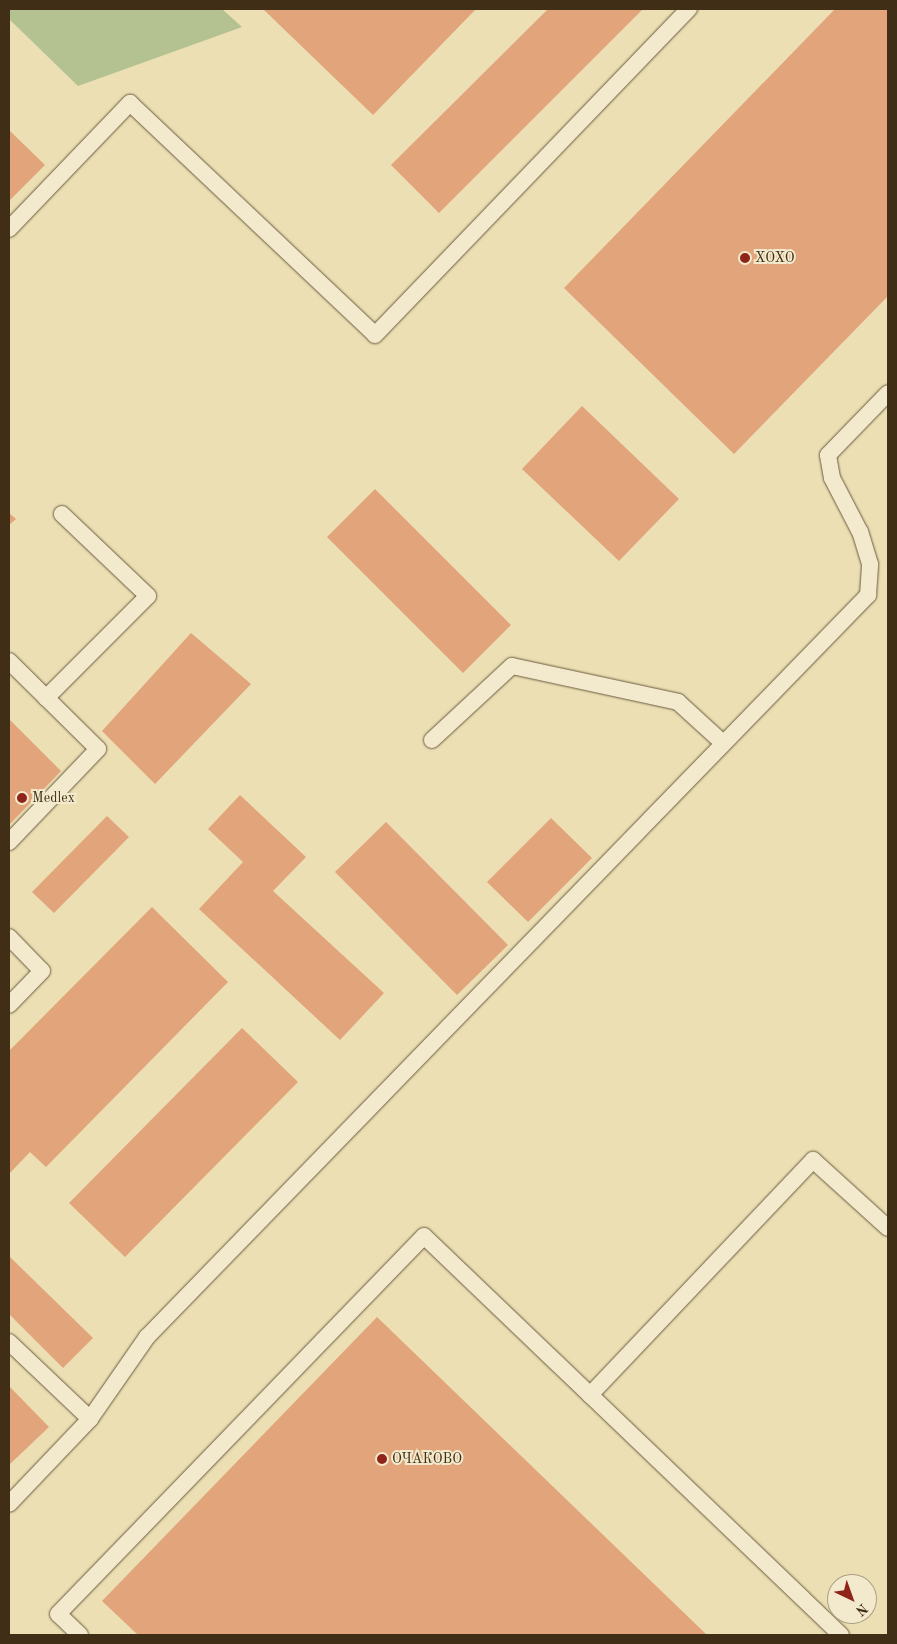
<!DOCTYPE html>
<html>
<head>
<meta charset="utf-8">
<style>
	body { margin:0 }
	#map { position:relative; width:897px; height:1644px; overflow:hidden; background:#ecdfb4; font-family:"Old Standard TT",serif }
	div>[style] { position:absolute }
	.green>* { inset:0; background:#b3c290 }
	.building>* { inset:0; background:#e2a47a }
	.roads { filter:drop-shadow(0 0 1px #6b5b3e) drop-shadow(0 0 1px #6b5b3e) }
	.service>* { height:16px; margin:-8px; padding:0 8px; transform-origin:8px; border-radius:8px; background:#f3eace }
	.dots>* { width:14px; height:14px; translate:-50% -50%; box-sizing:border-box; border:2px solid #f3eace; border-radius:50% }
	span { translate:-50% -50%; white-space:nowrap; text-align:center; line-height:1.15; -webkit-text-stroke:4px #f3eace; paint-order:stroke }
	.poi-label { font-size:14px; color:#402f16 }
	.left { translate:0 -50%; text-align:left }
	.frame { position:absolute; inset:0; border:10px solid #402f16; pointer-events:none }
	.north { position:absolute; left:827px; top:1574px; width:50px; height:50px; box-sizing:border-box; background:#f3eace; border:1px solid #ab9f84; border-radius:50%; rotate:138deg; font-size:14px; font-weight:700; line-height:20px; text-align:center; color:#402f16 }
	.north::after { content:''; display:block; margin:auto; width:18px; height:22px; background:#8f2418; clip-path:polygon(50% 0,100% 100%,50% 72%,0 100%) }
</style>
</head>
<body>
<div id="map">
	<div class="green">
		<div style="clip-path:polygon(9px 9px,222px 9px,242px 27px,78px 86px,9px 19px)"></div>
	</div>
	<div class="building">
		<div style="clip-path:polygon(263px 9px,476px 9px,373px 115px)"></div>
		<div style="clip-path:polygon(548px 9px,643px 9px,439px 213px,391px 165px)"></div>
		<div style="clip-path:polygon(835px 9px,888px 9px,888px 296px,734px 454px,564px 288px)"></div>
		<div style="clip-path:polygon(9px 130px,45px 165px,9px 201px)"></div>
		<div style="clip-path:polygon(582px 406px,679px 499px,619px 561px,522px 469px)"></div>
		<div style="clip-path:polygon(375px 489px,511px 625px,463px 673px,327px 537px)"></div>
		<div style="clip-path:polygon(9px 513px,16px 519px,9px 525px)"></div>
		<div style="clip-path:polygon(191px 633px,251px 684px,155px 784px,102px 731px)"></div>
		<div style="clip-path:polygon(9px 719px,61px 771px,9px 825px)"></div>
		<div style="clip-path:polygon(240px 795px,306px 857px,273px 891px,384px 993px,340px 1040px,199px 909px,243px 862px,208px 829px)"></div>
		<div style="clip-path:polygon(107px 816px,129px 837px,54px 913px,32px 892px)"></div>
		<div style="clip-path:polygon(551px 818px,592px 858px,528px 922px,487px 882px)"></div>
		<div style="clip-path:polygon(386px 822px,508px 945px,457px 995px,335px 872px)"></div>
		<div style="clip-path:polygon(152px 907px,228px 982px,46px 1167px,30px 1152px,9px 1174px,9px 1051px)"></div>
		<div style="clip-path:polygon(242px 1028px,298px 1082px,125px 1257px,69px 1203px)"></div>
		<div style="clip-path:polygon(9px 1256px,93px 1338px,63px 1368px,9px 1314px)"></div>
		<div style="clip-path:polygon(377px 1317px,707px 1635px,138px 1635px,102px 1601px)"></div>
		<div style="clip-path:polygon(9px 1386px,49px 1427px,9px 1465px)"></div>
	</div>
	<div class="roads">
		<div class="service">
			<div style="left:9px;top:229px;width:175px;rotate:-46.2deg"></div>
			<div style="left:130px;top:103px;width:337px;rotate:43.4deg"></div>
			<div style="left:375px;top:335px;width:453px;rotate:-46.1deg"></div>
			<div style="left:9px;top:661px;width:125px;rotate:44.7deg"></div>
			<div style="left:98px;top:749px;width:129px;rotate:133.7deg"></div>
			<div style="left:46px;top:698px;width:144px;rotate:-45deg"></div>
			<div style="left:148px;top:596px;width:119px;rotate:-136.4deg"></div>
			<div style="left:432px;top:740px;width:109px;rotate:-42.8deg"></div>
			<div style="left:512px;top:666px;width:170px;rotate:12.2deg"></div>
			<div style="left:678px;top:702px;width:61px;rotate:42.3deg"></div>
			<div style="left:9px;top:937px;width:47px;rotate:45.9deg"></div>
			<div style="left:42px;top:971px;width:47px;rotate:134.1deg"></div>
			<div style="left:9px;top:1342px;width:112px;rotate:43.5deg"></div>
			<div style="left:90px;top:1419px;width:117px;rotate:133.6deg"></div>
			<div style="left:590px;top:1395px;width:324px;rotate:-46.5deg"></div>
			<div style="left:813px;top:1160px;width:101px;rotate:42.2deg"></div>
			<div style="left:90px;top:1419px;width:100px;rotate:-55.2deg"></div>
			<div style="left:147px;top:1337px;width:1035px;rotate:-45.82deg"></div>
			<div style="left:868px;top:595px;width:31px;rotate:-86deg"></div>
			<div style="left:870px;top:564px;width:34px;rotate:-107deg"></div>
			<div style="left:860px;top:532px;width:61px;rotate:-117.4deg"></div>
			<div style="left:832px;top:478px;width:23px;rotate:-100deg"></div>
			<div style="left:828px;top:455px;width:86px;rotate:-45.9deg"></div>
			<div style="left:80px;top:1635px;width:30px;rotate:-136deg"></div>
			<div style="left:58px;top:1614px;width:526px;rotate:-45.92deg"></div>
			<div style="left:424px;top:1236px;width:577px;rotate:43.74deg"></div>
		</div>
	</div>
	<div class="dots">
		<div style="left:745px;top:258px;background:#8f2418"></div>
		<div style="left:22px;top:798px;background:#8f2418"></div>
		<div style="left:382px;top:1459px;background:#8f2418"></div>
	</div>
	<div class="poi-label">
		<span class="left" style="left:755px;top:258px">XOXO</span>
		<span class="left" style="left:32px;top:798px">Medlex</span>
		<span class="left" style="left:392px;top:1459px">ОЧАКОВО</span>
	</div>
	<div class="frame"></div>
	<div class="north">N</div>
</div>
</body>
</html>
